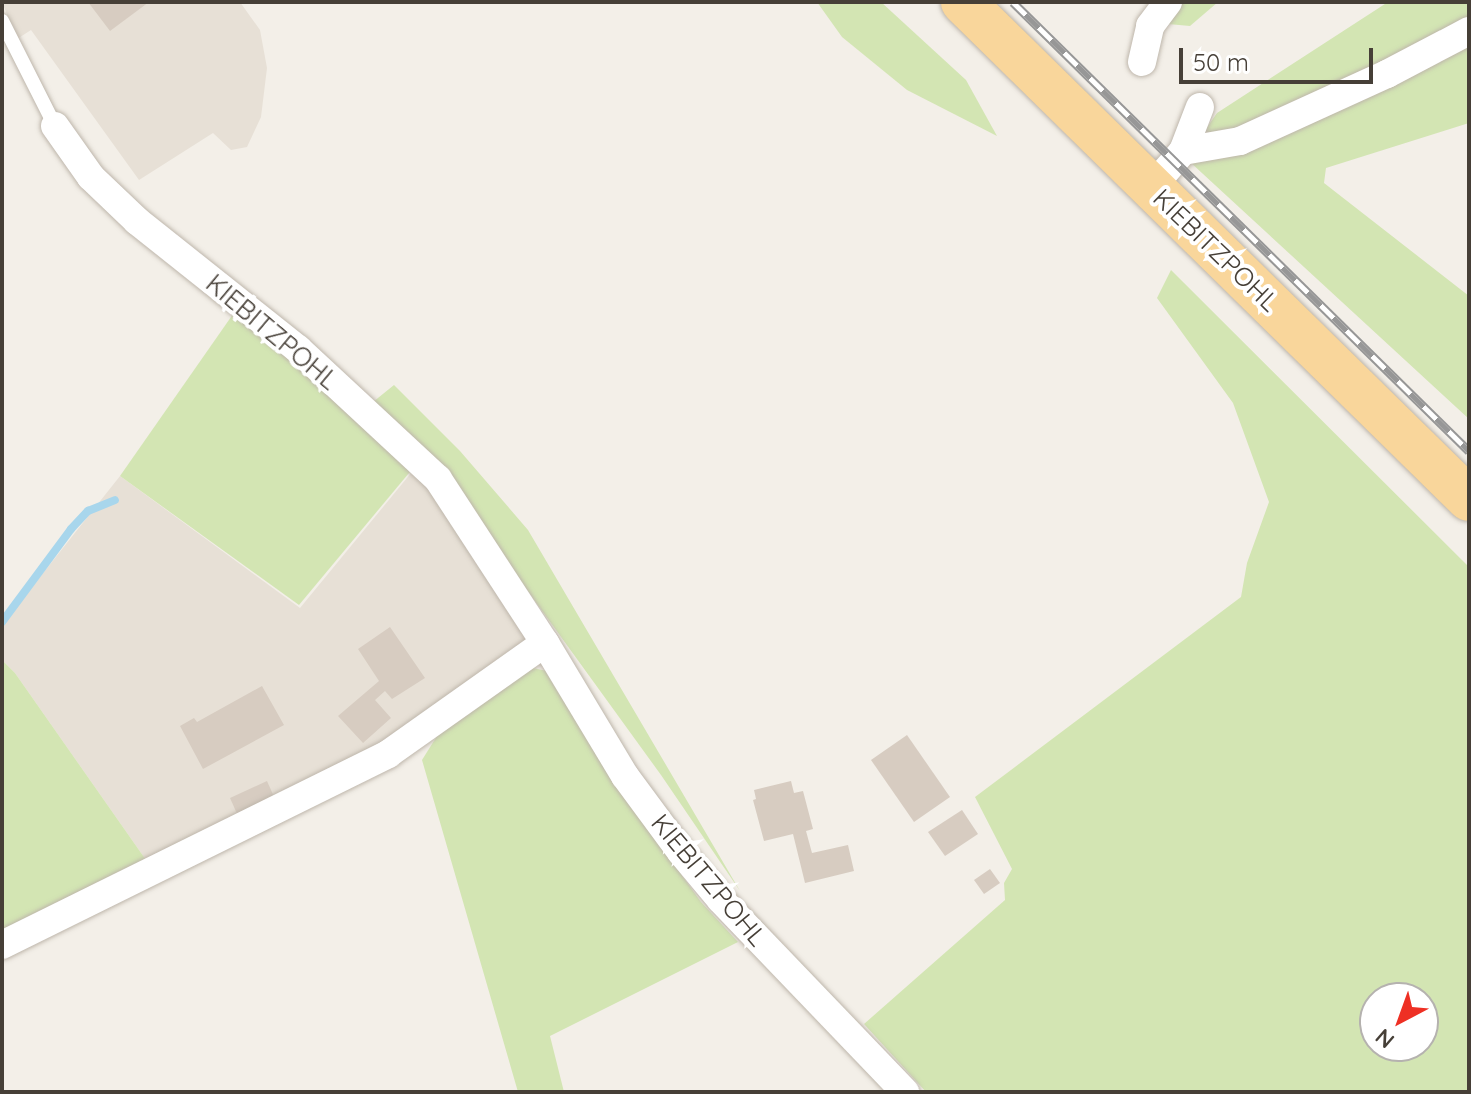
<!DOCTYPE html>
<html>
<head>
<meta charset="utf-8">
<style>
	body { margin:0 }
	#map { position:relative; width:1471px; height:1094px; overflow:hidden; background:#f3efe8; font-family:Quicksand,sans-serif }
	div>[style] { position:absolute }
	.residential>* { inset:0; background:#e7e0d6 }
	.green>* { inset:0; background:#d3e5b3 }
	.stream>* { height:8px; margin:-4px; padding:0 4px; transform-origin:4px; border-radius:4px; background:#a8d6ec }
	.building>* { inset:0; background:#d7ccc1 }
	.roads { filter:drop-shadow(0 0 2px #beb6ab) drop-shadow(0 0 2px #beb6ab) }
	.lane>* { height:14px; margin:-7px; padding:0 7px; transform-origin:7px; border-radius:7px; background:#fff }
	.street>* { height:28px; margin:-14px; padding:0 14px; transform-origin:14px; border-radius:14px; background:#fff }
	.primary>* { height:44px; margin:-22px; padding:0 22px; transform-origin:22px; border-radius:22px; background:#f9d69b }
	.rail>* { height:9px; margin-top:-4.5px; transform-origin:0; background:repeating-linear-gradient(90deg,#fff 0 18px,#979797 0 36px); box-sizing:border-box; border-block:2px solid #979797 }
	span { translate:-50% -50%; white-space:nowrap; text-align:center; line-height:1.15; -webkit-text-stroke:8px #fff; paint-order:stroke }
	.street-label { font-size:26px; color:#463f37 }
	.frame { position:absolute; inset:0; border:4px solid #463f37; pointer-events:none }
	.north { position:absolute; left:1359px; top:982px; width:80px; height:80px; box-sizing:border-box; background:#fff; border:2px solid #b5b2af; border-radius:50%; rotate:221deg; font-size:22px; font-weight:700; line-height:32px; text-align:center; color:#463f37 }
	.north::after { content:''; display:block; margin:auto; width:28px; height:36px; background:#ee3024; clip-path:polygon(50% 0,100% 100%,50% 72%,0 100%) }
	.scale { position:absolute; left:1179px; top:48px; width:194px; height:36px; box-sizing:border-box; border:4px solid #463f37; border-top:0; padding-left:10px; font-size:24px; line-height:28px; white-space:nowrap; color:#463f37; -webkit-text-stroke:6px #fff; paint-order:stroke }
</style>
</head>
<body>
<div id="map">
	<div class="residential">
		<div style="clip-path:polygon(2px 2px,240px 2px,260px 30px,267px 68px,261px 117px,247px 147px,231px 150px,213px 133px,139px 180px,31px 30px,17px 39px)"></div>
		<div style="clip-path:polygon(416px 467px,529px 627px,522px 649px,381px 746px,146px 860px,15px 673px,2px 660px,2px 625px,120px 476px,300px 608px)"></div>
	</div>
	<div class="green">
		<div style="clip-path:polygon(817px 2px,881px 2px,966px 80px,997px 136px,907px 90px,842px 37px)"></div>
		<div style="clip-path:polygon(1180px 2px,1218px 2px,1190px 26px,1168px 24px)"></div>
		<div style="clip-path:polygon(1388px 2px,1469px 2px,1469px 123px,1326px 168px,1324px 183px,1469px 296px,1469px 419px,1190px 162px,1192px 149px,1217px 113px)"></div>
		<div style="clip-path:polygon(evenodd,1171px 270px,1469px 567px,1469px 1092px,926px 1092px,864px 1024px,1005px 900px,1004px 883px,1012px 869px,975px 797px,1241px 597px,1247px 563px,1269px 502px,1233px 403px,1157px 298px,1171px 270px,1375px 998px,1423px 998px,1423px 1046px,1375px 1046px,1375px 998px)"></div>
		<div style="clip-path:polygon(238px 307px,414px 467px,299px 605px,120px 476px)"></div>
		<div style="clip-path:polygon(394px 385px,460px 451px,528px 530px,740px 891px,661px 775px,498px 550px,373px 402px)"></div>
		<div style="clip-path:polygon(2px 660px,15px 673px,146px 860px,2px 930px)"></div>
		<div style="clip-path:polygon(528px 667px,552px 672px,624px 795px,701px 902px,738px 942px,550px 1036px,564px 1092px,518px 1092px,422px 760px,442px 728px)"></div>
	</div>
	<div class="stream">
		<div style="left:2px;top:622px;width:116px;rotate:-53.4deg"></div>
		<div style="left:71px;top:529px;width:25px;rotate:-47deg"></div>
		<div style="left:88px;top:511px;width:29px;rotate:-22deg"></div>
	</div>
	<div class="building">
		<div style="clip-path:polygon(88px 2px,149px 2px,110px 31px)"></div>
		<div style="clip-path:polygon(390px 627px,425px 678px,392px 699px,385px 691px,375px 700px,391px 718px,363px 743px,338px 716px,379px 681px,358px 649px)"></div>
		<div style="clip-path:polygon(262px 686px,284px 725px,203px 769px,180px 726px,194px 718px,197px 722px)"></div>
		<div style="clip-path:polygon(907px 735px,950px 797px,914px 822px,871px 760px)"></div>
		<div style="clip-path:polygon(267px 781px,275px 799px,238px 816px,230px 798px)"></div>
		<div style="clip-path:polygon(791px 781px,794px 793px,803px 791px,813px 829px,806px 831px,812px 853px,848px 845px,854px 871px,805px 883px,793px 834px,764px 841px,753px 800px,756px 799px,754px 790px)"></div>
		<div style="clip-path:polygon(962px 810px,978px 834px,945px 856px,928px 832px)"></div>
		<div style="clip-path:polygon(990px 869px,1000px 883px,984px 894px,974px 880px)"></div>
	</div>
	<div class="roads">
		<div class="lane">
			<div style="left:2px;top:21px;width:118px;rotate:63.2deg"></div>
		</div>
		<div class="street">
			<div style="left:1142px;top:62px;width:37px;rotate:-77deg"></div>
			<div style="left:1150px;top:26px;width:30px;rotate:-53deg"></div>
			<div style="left:55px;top:126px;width:62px;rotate:54.8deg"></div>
			<div style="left:91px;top:177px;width:64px;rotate:43.7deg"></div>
			<div style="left:137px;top:221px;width:206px;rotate:38.5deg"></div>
			<div style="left:298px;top:349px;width:191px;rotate:42.9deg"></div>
			<div style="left:438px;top:479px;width:196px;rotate:56.9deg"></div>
			<div style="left:545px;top:643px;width:155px;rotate:59deg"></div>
			<div style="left:625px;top:776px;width:94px;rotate:53.6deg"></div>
			<div style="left:681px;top:852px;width:62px;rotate:50.2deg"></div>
			<div style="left:721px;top:900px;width:266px;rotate:46.2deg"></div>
			<div style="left:1183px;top:151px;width:58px;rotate:-10deg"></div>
			<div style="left:1240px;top:141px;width:162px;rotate:-24.5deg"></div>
			<div style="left:1387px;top:74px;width:93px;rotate:-27.7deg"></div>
			<div style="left:1152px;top:187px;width:48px;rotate:-49.3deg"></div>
			<div style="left:1183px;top:151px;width:47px;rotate:-68.9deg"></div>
			<div style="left:2px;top:945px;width:431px;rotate:-26.3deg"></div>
			<div style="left:388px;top:754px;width:192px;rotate:-35.3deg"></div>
		</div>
		<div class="primary">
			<div style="left:963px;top:2px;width:709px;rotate:44.49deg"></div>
		</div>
	</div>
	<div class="rail">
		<div style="left:1013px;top:2px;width:640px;rotate:44.56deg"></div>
	</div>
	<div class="street-label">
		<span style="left:1216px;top:250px;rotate:44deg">KIEBITZPOHL</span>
		<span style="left:272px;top:332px;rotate:40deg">KIEBITZPOHL</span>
		<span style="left:709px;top:880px;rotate:50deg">KIEBITZPOHL</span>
	</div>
	<div class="frame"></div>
	<div class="north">N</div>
	<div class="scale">50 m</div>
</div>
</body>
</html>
